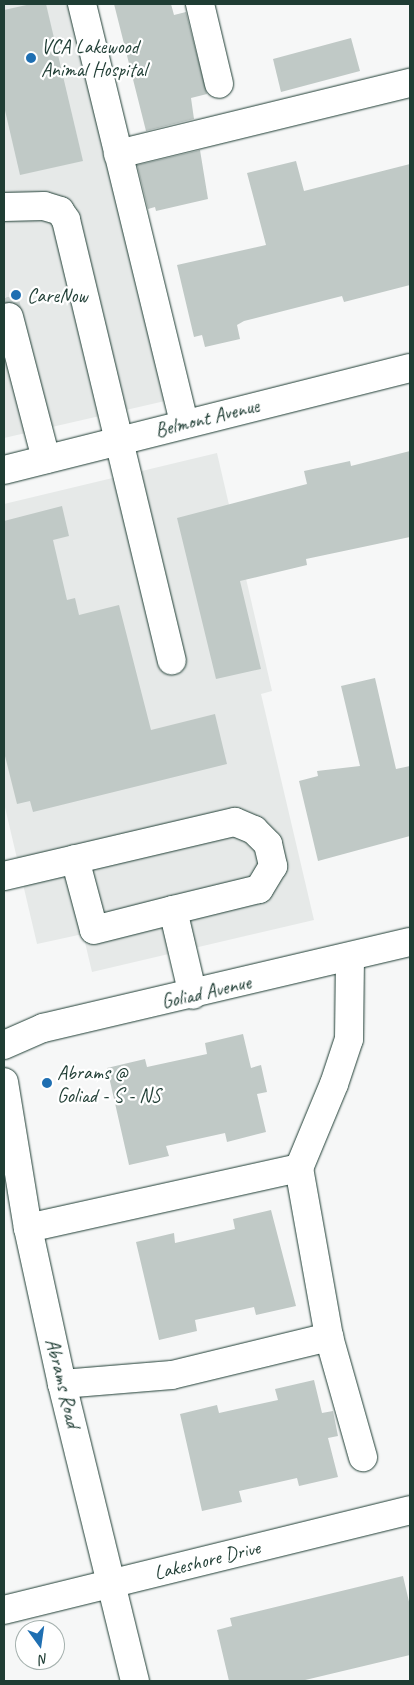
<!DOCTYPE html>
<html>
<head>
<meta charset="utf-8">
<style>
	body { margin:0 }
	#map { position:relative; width:414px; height:1685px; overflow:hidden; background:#f6f7f7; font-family:Caveat,sans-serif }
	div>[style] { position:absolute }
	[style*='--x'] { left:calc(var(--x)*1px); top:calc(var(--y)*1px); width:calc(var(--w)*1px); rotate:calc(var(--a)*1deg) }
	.built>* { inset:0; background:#e6e9e8 }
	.building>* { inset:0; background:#c0c9c6 }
	.minor-tunnel>* { height:28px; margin-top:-14px; transform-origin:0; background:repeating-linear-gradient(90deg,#cbd2d0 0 28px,transparent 0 42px) }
	.roads { filter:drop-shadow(0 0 1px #1f3d34) drop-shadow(0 0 1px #1f3d34) }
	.minor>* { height:28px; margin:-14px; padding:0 14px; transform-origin:14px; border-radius:14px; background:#fff }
	.major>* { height:28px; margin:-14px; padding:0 14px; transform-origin:14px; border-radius:14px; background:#fff }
	.dots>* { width:14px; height:14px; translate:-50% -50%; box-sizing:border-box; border:2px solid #fff; border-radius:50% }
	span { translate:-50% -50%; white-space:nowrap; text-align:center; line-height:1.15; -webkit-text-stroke:4.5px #fff; paint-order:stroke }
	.poi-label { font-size:20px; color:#1f3d34 }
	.left { translate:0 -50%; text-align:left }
	.street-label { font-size:20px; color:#1f3d34 }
	.frame { position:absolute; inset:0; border:5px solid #1f3d34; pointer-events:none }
	.north { position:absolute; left:15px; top:1620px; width:50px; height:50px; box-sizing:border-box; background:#fff; border:1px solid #a5b1ae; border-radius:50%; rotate:166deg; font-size:14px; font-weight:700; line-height:20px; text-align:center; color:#1f3d34 }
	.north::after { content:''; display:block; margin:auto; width:18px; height:22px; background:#1f6fb2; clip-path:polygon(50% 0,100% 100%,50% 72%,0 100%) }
</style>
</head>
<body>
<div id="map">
	<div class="built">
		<div style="clip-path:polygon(4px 4px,72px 4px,165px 401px,4px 438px)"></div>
		<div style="clip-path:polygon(217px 453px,272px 691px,261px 694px,314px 920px,92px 972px,83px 934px,37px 944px,4px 803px,4px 504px)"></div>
	</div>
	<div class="building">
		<div style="clip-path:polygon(31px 4px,46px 4px,83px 161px,20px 175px,4px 106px,4px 10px)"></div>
		<div style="clip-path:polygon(114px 4px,171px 4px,174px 15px,186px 12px,207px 94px,191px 98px,194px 119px,146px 131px)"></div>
		<div style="clip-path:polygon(351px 38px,360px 71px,281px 92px,273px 59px)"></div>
		<div style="clip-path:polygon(200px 150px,208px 199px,156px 211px,155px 207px,148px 209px,137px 165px)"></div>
		<div style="clip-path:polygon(296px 161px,304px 191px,410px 164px,410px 285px,344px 302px,342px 296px,244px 321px,237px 325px,240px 339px,205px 347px,202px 335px,194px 337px,177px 265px,266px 245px,247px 173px)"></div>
		<div style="clip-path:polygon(410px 451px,410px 537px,306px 559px,307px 565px,240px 581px,261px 669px,216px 679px,177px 518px,307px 484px,304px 471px,350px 461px,351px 466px)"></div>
		<div style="clip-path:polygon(62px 506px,69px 536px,53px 540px,67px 600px,75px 598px,79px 615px,119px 605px,151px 730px,215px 714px,227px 764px,33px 812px,30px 801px,17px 804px,4px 752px,4px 521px)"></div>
		<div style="clip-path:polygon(375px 678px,396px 769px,410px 766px,410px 836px,318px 861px,299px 781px,318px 776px,317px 771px,360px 766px,341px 686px)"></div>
		<div style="clip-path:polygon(243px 1034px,251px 1068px,261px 1065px,267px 1092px,257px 1094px,266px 1132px,227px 1142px,225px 1133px,166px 1146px,169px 1156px,129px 1165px,107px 1068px,145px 1059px,147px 1067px,207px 1054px,205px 1043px)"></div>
		<div style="clip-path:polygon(271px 1210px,296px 1306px,256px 1315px,254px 1307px,195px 1320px,197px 1331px,159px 1340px,136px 1242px,174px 1233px,175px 1243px,235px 1229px,233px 1219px)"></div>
		<div style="clip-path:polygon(314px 1380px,322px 1413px,333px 1411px,338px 1436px,328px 1438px,338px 1477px,299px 1486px,297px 1478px,239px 1491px,242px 1502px,202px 1511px,180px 1414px,217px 1405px,219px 1413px,278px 1400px,275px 1389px)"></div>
		<div style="clip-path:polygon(403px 1576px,410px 1606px,410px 1655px,301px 1681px,229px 1681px,217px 1630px,232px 1626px,230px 1618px)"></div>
	</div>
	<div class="minor-tunnel">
		<div style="--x:4;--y:298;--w:20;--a:75"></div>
	</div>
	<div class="roads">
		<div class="minor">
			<div style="--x:82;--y:4;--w:431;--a:76.3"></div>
			<div style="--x:200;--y:4;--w:82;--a:76.6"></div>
			<div style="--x:118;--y:154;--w:301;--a:-13.7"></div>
			<div style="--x:4;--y:207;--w:40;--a:-1.4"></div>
			<div style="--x:44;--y:206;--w:17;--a:17"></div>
			<div style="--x:60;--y:211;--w:11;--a:56"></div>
			<div style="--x:66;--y:220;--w:453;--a:76.5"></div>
			<div style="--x:9;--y:317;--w:147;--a:75.4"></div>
			<div style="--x:4;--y:470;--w:419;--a:-14.1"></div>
			<div style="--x:75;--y:859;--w:73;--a:75"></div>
			<div style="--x:94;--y:930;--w:81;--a:-14.2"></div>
			<div style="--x:4;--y:876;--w:237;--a:-13.2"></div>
			<div style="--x:235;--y:822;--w:21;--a:23"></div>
			<div style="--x:254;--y:830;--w:20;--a:45"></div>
			<div style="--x:268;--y:844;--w:23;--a:77"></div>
			<div style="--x:273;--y:866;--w:27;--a:121"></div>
			<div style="--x:259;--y:889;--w:89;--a:166.3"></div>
			<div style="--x:173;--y:910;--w:87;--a:76.8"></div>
			<div style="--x:350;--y:958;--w:81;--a:90.7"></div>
			<div style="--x:349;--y:1039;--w:47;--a:108.4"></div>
			<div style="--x:334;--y:1084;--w:91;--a:112.6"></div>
			<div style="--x:299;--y:1168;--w:172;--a:79.9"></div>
			<div style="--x:329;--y:1337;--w:125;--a:74.2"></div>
			<div style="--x:4;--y:1045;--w:43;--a:-23.6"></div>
			<div style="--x:43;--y:1028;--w:377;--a:-13.2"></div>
			<div style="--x:28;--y:1228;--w:278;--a:-12.5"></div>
			<div style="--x:62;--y:1384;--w:110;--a:-4.7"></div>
			<div style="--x:172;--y:1375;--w:162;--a:-13.6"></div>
			<div style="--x:4;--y:1610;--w:418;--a:-13.8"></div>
		</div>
		<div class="major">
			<div style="--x:4;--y:1082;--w:148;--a:80.7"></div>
			<div style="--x:28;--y:1228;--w:160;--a:77.7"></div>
			<div style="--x:62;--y:1384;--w:306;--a:76.2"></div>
		</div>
	</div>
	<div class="dots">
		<div style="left:31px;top:58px;background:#1f6fb2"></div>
		<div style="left:16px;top:295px;background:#1f6fb2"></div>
		<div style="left:47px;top:1083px;background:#1f6fb2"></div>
	</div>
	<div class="poi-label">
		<span class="left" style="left:41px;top:58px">VCA Lakewood<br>Animal Hospital</span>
		<span class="left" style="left:27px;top:295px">CareNow</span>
		<span class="left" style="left:57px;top:1084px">Abrams @<br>Goliad - S - NS</span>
	</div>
	<div class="street-label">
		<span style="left:207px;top:418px;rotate:-14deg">Belmont Avenue</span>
		<span style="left:206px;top:992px;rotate:-13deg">Goliad Avenue</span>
		<span style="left:63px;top:1383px;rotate:76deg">Abrams Road</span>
		<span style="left:207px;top:1560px;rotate:-14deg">Lakeshore Drive</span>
	</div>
	<div class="frame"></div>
	<div class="north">N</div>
</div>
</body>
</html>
